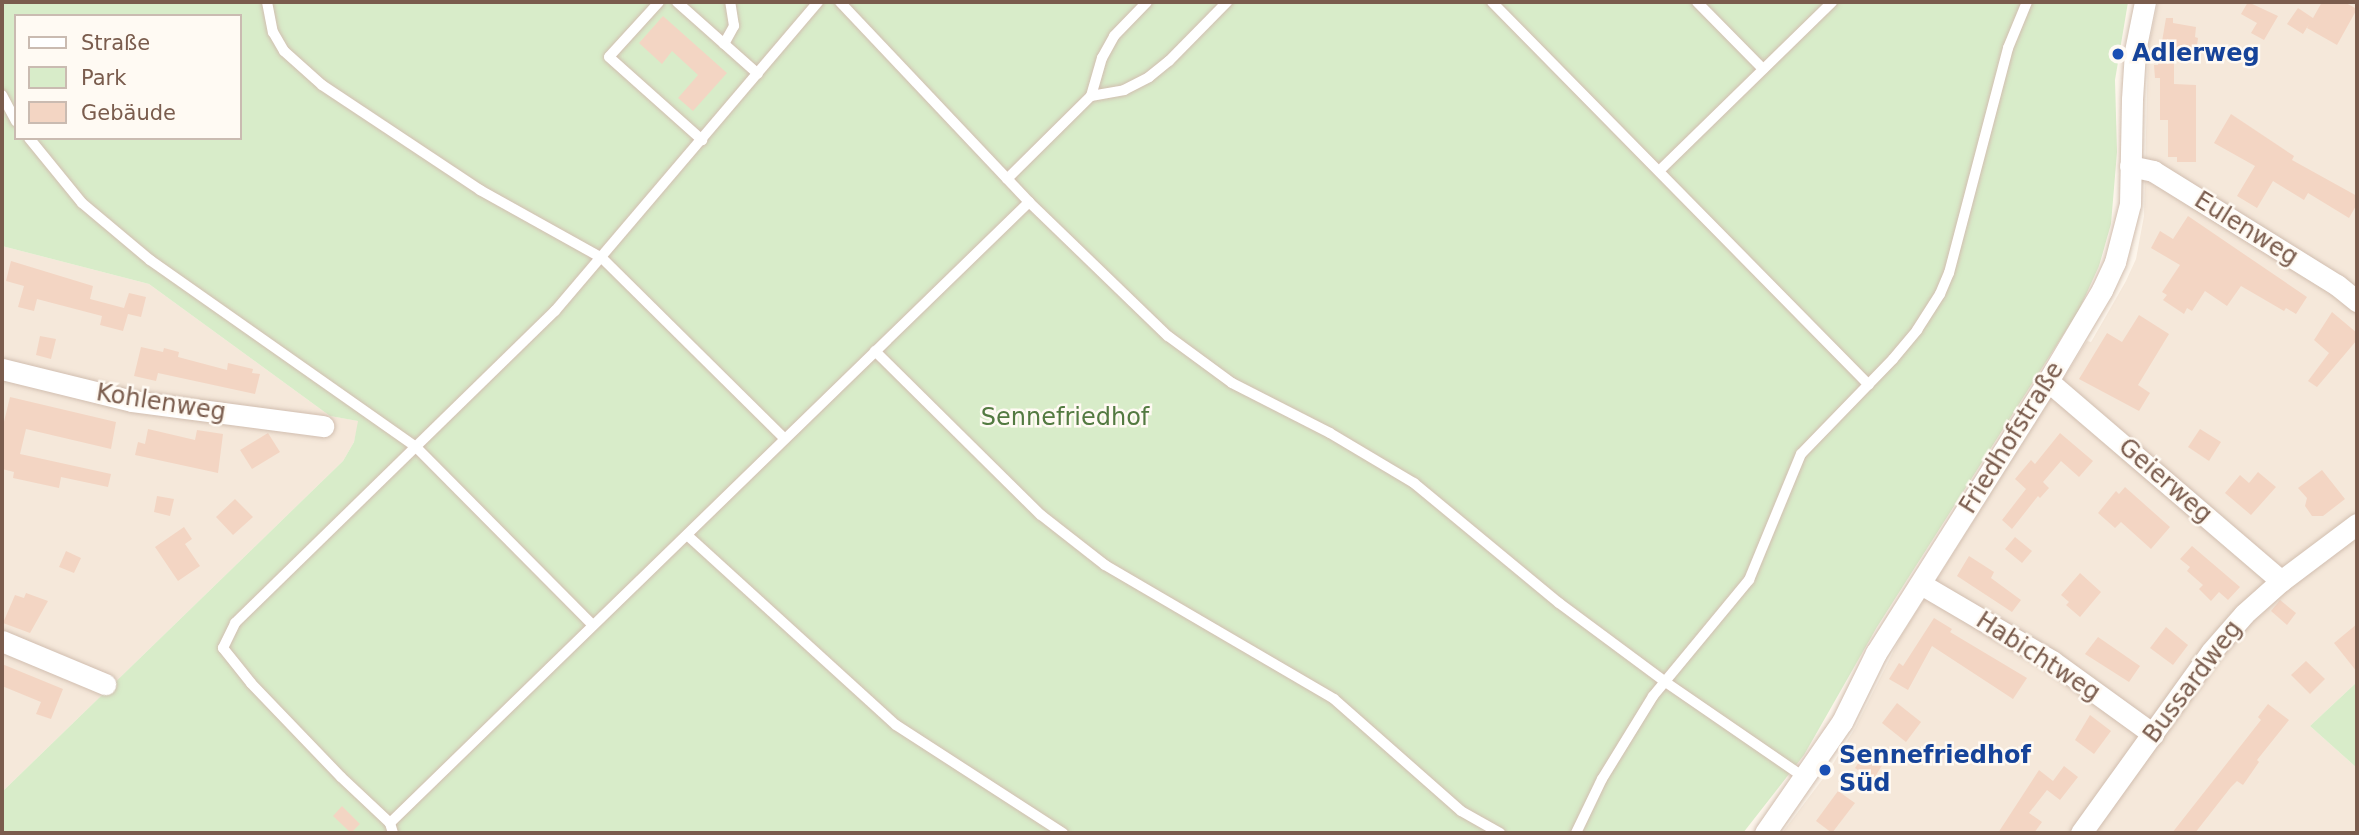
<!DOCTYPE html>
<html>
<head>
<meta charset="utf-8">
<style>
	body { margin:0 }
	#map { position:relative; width:2359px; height:835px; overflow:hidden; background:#fdf6ec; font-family:"DejaVu Sans",sans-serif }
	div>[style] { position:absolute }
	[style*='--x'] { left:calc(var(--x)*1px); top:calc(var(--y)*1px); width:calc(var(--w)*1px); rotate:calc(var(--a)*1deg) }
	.residential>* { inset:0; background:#f5e8da }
	.green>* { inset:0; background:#d8ecc9 }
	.building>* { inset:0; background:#f3d5c3 }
	.roads { filter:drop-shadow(0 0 2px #d1beb0) drop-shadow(0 0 2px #d1beb0) }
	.service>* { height:10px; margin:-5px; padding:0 5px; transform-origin:5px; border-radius:5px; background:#fff }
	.minor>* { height:21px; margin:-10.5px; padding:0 10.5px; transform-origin:10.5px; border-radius:10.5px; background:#fff }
	.dots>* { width:19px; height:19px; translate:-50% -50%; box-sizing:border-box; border:4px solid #fffaf3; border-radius:50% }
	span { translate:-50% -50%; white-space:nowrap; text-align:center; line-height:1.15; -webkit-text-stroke:5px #fffaf3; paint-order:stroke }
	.transit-label { font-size:24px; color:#164399; font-weight:700 }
	.left { translate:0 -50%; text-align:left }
	.street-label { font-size:24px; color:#7a5c4d }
	.park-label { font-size:24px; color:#537a41 }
	.frame { position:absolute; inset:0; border:4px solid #7a5c4d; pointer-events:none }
	.legend { position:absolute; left:14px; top:14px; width:228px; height:126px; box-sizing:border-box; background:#fffaf3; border:2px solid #cabbb1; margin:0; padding:9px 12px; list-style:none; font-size:21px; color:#7a5c4d }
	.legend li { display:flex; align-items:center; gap:14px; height:35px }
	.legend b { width:35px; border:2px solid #cabbb1 }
</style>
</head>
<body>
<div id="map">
	<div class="residential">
		<div style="clip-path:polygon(2158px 2px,2357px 2px,2357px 682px,2310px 726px,2357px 768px,2357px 833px,1782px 833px,1828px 772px,1855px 728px,1901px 636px,2087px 341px,2091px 342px,2126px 281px,2136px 259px,2144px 216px,2148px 50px)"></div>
		<div style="clip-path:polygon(2px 246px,149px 284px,330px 416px,359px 421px,354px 442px,343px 461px,2px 792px)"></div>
	</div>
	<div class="green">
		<div style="clip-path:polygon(evenodd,2px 2px,2128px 2px,2115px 80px,2117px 152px,2111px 224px,2099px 266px,2079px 310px,1877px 627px,1804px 755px,1743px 833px,2px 833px,2px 792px,343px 461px,354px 442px,358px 421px,330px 416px,149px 284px,2px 246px,2px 2px,16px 16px,240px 16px,240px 138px,16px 138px,16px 16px)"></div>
		<div style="clip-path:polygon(2357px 682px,2357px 768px,2310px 726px)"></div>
	</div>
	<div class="building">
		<div style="clip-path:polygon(2248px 2px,2278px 16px,2264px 40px,2251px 33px,2257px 23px,2241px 14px)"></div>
		<div style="clip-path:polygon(2322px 2px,2344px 2px,2357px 9px,2337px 45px,2307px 28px,2309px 24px,2303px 34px,2287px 24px,2298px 8px,2313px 18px)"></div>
		<div style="clip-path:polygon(663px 16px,727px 73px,693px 111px,678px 98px,698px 75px,672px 51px,662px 64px,639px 43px)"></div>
		<div style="clip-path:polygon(2166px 18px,2173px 18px,2173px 23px,2196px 27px,2195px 37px,2198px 38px,2195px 59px,2174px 55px,2174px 84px,2196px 85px,2196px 162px,2177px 162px,2177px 157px,2168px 157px,2168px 120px,2160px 120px,2160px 78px,2155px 78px,2154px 65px,2158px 65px)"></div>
		<div style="clip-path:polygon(2231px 114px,2294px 156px,2292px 160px,2357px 196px,2357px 204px,2349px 218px,2308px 193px,2304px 200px,2273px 181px,2257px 208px,2237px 196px,2255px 166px,2214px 143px)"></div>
		<div style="clip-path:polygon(2188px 216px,2307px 297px,2296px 314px,2286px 308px,2284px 311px,2241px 286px,2227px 306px,2205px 291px,2192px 311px,2187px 308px,2184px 314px,2163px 300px,2167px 295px,2162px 292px,2180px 265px,2151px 248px,2160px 231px,2173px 239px)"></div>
		<div style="clip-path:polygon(11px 261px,93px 286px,90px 299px,124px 308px,129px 293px,146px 297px,141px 317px,128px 314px,123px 331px,100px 325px,102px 316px,37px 299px,34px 311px,18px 307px,24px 286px,6px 281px)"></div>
		<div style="clip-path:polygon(2332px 312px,2357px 333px,2357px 340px,2317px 387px,2308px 381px,2329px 353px,2314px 340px)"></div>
		<div style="clip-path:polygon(2139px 315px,2169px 334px,2138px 385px,2150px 393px,2139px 411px,2079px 379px,2107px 333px,2122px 342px)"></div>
		<div style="clip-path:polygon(40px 336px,56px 339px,51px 359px,36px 355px)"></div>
		<div style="clip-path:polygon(141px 347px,163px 352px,164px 348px,179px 352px,178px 357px,227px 370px,228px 363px,253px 369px,252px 373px,260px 374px,255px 394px,158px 373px,156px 381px,134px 376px)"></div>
		<div style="clip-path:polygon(10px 397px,116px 422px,111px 449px,26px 429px,20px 454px,111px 474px,108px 487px,61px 477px,59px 488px,13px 478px,14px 472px,2px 469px,2px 430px)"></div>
		<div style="clip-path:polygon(148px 429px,195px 440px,197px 430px,223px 434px,218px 473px,135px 455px,138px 442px,145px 444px)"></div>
		<div style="clip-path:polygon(2200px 429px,2221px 442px,2209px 461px,2188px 447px)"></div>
		<div style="clip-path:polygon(268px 433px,280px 452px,252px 469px,240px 450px)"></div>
		<div style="clip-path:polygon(2060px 433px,2093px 461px,2079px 477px,2061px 461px,2043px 482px,2049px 488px,2040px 498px,2038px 496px,2012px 529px,2002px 520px,2026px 489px,2015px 479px,2031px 460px,2035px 464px)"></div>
		<div style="clip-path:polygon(2322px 470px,2345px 499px,2323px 516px,2312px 516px,2305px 506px,2307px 498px,2298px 488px)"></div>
		<div style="clip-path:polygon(2258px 472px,2276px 487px,2251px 515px,2225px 493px,2240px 475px,2249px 483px)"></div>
		<div style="clip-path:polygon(2125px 487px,2170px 527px,2151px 549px,2121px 522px,2115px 528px,2098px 513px,2116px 491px,2119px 494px)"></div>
		<div style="clip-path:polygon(157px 496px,174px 499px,170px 516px,154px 512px)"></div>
		<div style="clip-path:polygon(235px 499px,253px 517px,233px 535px,216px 517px)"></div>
		<div style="clip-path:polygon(184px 527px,192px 539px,185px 544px,200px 566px,178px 581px,155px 547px)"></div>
		<div style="clip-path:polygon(2015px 537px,2032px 551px,2022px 563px,2005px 549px)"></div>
		<div style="clip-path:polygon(2192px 546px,2240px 587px,2228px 600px,2219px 592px,2211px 601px,2199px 589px,2203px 585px,2187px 571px,2190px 567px,2180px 559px)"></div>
		<div style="clip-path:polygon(66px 551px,81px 558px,74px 573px,59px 567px)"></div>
		<div style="clip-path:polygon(1969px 556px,1994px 572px,1991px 578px,2021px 600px,2012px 612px,1957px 576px)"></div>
		<div style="clip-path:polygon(2080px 573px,2101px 592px,2080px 617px,2066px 605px,2069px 602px,2061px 595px)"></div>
		<div style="clip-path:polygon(26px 593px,48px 601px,30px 633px,3px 623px,15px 595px,24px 598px)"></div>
		<div style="clip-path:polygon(2280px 600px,2296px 613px,2287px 625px,2271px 611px)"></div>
		<div style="clip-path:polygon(1934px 618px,1952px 629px,1950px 632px,2027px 678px,2013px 699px,1932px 646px,1908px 690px,1889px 679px,1899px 663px,1903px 666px)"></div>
		<div style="clip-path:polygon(2357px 624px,2357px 672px,2334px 643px)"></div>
		<div style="clip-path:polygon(2166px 627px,2188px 645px,2173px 665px,2150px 648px)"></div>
		<div style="clip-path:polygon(2098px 637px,2140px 666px,2129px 682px,2085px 654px)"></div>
		<div style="clip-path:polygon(2306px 661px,2325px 679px,2310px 694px,2291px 675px)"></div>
		<div style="clip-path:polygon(2px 664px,63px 689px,51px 719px,36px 714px,41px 702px,2px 686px)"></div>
		<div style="clip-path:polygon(1897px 703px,1921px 722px,1906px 742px,1882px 723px)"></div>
		<div style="clip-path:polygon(2268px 704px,2289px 720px,2257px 760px,2259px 762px,2243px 785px,2237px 781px,2231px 787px,2195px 833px,2172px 833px,2261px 720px,2258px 717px)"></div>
		<div style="clip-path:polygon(2090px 715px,2111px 731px,2094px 754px,2075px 740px)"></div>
		<div style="clip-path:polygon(1868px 748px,1886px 759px,1873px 780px,1855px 768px)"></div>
		<div style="clip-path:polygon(2064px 766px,2078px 777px,2060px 800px,2047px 790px,2029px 813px,2042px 822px,2034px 833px,1998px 833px,2039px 770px,2053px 781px)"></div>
		<div style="clip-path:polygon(1838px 791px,1855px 803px,1832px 833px,1816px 821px)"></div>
		<div style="clip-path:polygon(342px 806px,360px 824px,351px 833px,333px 816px)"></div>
	</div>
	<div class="roads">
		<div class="service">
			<div style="--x:267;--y:2;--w:31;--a:79"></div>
			<div style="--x:273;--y:32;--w:22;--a:60"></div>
			<div style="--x:284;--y:51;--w:51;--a:41.8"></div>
			<div style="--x:322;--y:85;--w:190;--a:33.6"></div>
			<div style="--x:480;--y:190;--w:140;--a:29.1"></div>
			<div style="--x:602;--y:258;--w:257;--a:44.7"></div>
			<div style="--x:659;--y:2;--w:74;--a:132.3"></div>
			<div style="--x:609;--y:57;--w:125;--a:41.7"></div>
			<div style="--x:677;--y:2;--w:108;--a:41.6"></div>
			<div style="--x:840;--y:2;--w:275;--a:46.6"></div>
			<div style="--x:1029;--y:202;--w:193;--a:44"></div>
			<div style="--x:1168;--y:336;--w:79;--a:36.3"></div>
			<div style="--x:1232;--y:383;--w:110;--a:27"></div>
			<div style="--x:1330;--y:433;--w:98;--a:30.8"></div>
			<div style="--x:1414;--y:483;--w:188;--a:39.6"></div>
			<div style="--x:1559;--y:603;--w:131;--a:36.6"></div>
			<div style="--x:1664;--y:681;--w:171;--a:34.5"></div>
			<div style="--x:1492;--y:2;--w:537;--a:45.45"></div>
			<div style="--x:1697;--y:2;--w:94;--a:45.4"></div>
			<div style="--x:724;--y:44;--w:21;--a:-61"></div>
			<div style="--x:734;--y:26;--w:24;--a:-99"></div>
			<div style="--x:2;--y:95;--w:30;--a:62"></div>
			<div style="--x:1091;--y:96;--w:40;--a:-74"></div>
			<div style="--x:1102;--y:58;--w:25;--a:-61"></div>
			<div style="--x:1114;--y:36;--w:47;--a:-45.9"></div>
			<div style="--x:29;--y:138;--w:84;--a:50.8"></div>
			<div style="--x:82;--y:203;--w:89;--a:40"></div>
			<div style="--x:150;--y:260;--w:325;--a:35.1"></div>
			<div style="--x:416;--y:447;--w:251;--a:45.2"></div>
			<div style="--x:1659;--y:171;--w:242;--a:-44.3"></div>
			<div style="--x:1007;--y:179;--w:118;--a:-44.7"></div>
			<div style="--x:1091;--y:96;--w:34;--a:-10"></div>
			<div style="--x:1124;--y:90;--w:28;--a:-27"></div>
			<div style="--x:1149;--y:77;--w:26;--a:-39"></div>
			<div style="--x:1169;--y:61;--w:83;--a:-45.5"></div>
			<div style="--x:875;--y:351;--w:233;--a:44.7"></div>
			<div style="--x:1041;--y:515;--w:81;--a:38"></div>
			<div style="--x:1105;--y:565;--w:265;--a:30.3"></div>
			<div style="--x:1334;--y:699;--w:169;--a:41.4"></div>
			<div style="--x:1461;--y:811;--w:45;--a:29.4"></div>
			<div style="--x:687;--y:535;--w:282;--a:42.3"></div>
			<div style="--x:896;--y:725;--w:199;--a:32.9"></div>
			<div style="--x:390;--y:823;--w:891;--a:-44.18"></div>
			<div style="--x:393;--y:833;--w:10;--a:-107"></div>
			<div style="--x:390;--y:823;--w:67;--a:-136.8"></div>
			<div style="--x:341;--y:777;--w:130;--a:-133.8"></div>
			<div style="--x:251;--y:683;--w:45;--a:-128.7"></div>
			<div style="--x:223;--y:648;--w:28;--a:-64"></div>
			<div style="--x:235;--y:623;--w:447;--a:-44.3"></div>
			<div style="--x:555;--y:311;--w:406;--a:-49.6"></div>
			<div style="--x:1576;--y:833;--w:60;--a:-64.3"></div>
			<div style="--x:1602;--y:779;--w:97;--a:-58.4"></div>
			<div style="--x:1653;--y:696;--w:151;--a:-50.4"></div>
			<div style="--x:1749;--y:580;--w:136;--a:-67.6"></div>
			<div style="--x:1801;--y:454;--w:132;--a:-45.9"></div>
			<div style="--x:1893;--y:359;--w:38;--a:-50"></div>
			<div style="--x:1917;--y:330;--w:43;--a:-57.4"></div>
			<div style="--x:1940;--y:294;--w:23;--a:-67"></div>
			<div style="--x:1949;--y:273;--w:233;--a:-75.3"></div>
			<div style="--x:2008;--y:48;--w:50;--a:-67.6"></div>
		</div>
		<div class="minor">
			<div style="--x:2130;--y:166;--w:24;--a:12"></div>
			<div style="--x:2153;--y:171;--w:216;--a:31.8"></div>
			<div style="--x:2337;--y:285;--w:26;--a:39"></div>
			<div style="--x:2;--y:369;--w:134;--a:13.8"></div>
			<div style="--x:132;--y:401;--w:193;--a:7.5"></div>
			<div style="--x:2048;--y:381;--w:307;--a:40.6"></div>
			<div style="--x:1921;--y:584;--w:152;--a:30.4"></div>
			<div style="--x:2052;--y:661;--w:125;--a:35.9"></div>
			<div style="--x:2;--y:641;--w:112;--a:22.7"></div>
			<div style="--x:1765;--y:833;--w:135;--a:-55.3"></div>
			<div style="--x:1842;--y:722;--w:77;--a:-63.8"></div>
			<div style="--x:1876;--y:653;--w:322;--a:-57.7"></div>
			<div style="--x:2048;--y:381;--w:106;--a:-59.3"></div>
			<div style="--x:2102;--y:290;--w:31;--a:-65"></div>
			<div style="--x:2115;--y:262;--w:60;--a:-75.5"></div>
			<div style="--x:2130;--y:204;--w:105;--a:-88.9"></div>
			<div style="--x:2132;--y:99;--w:48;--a:-86.4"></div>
			<div style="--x:2135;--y:51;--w:50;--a:-78.5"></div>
			<div style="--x:2081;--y:833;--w:223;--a:-54.3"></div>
			<div style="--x:2211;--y:652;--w:50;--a:-49"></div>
			<div style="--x:2244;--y:614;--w:50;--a:-41.7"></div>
			<div style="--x:2281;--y:581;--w:95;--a:-36.9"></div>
		</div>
	</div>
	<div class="dots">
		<div style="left:2118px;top:54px;background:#1a4fb4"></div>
		<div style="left:1825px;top:770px;background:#1a4fb4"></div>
	</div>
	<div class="transit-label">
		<span class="left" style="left:2132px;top:54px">Adlerweg</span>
		<span class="left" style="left:1839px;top:770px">Sennefriedhof<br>Süd</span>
	</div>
	<div class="street-label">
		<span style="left:2246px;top:229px;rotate:32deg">Eulenweg</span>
		<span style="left:161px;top:403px;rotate:9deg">Kohlenweg</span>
		<span style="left:2012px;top:438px;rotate:-58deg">Friedhofstraße</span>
		<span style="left:2165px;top:481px;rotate:41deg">Geierweg</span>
		<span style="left:2038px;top:657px;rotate:33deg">Habichtweg</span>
		<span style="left:2193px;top:682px;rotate:-53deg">Bussardweg</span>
	</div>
	<div class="park-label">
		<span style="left:1065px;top:418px">Sennefriedhof</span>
	</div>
	<div class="frame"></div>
	<ul class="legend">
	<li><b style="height:9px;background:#fff"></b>Straße</li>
	<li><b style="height:19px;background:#d8ecc9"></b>Park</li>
	<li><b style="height:19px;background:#f3d5c3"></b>Gebäude</li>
	</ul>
</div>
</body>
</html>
